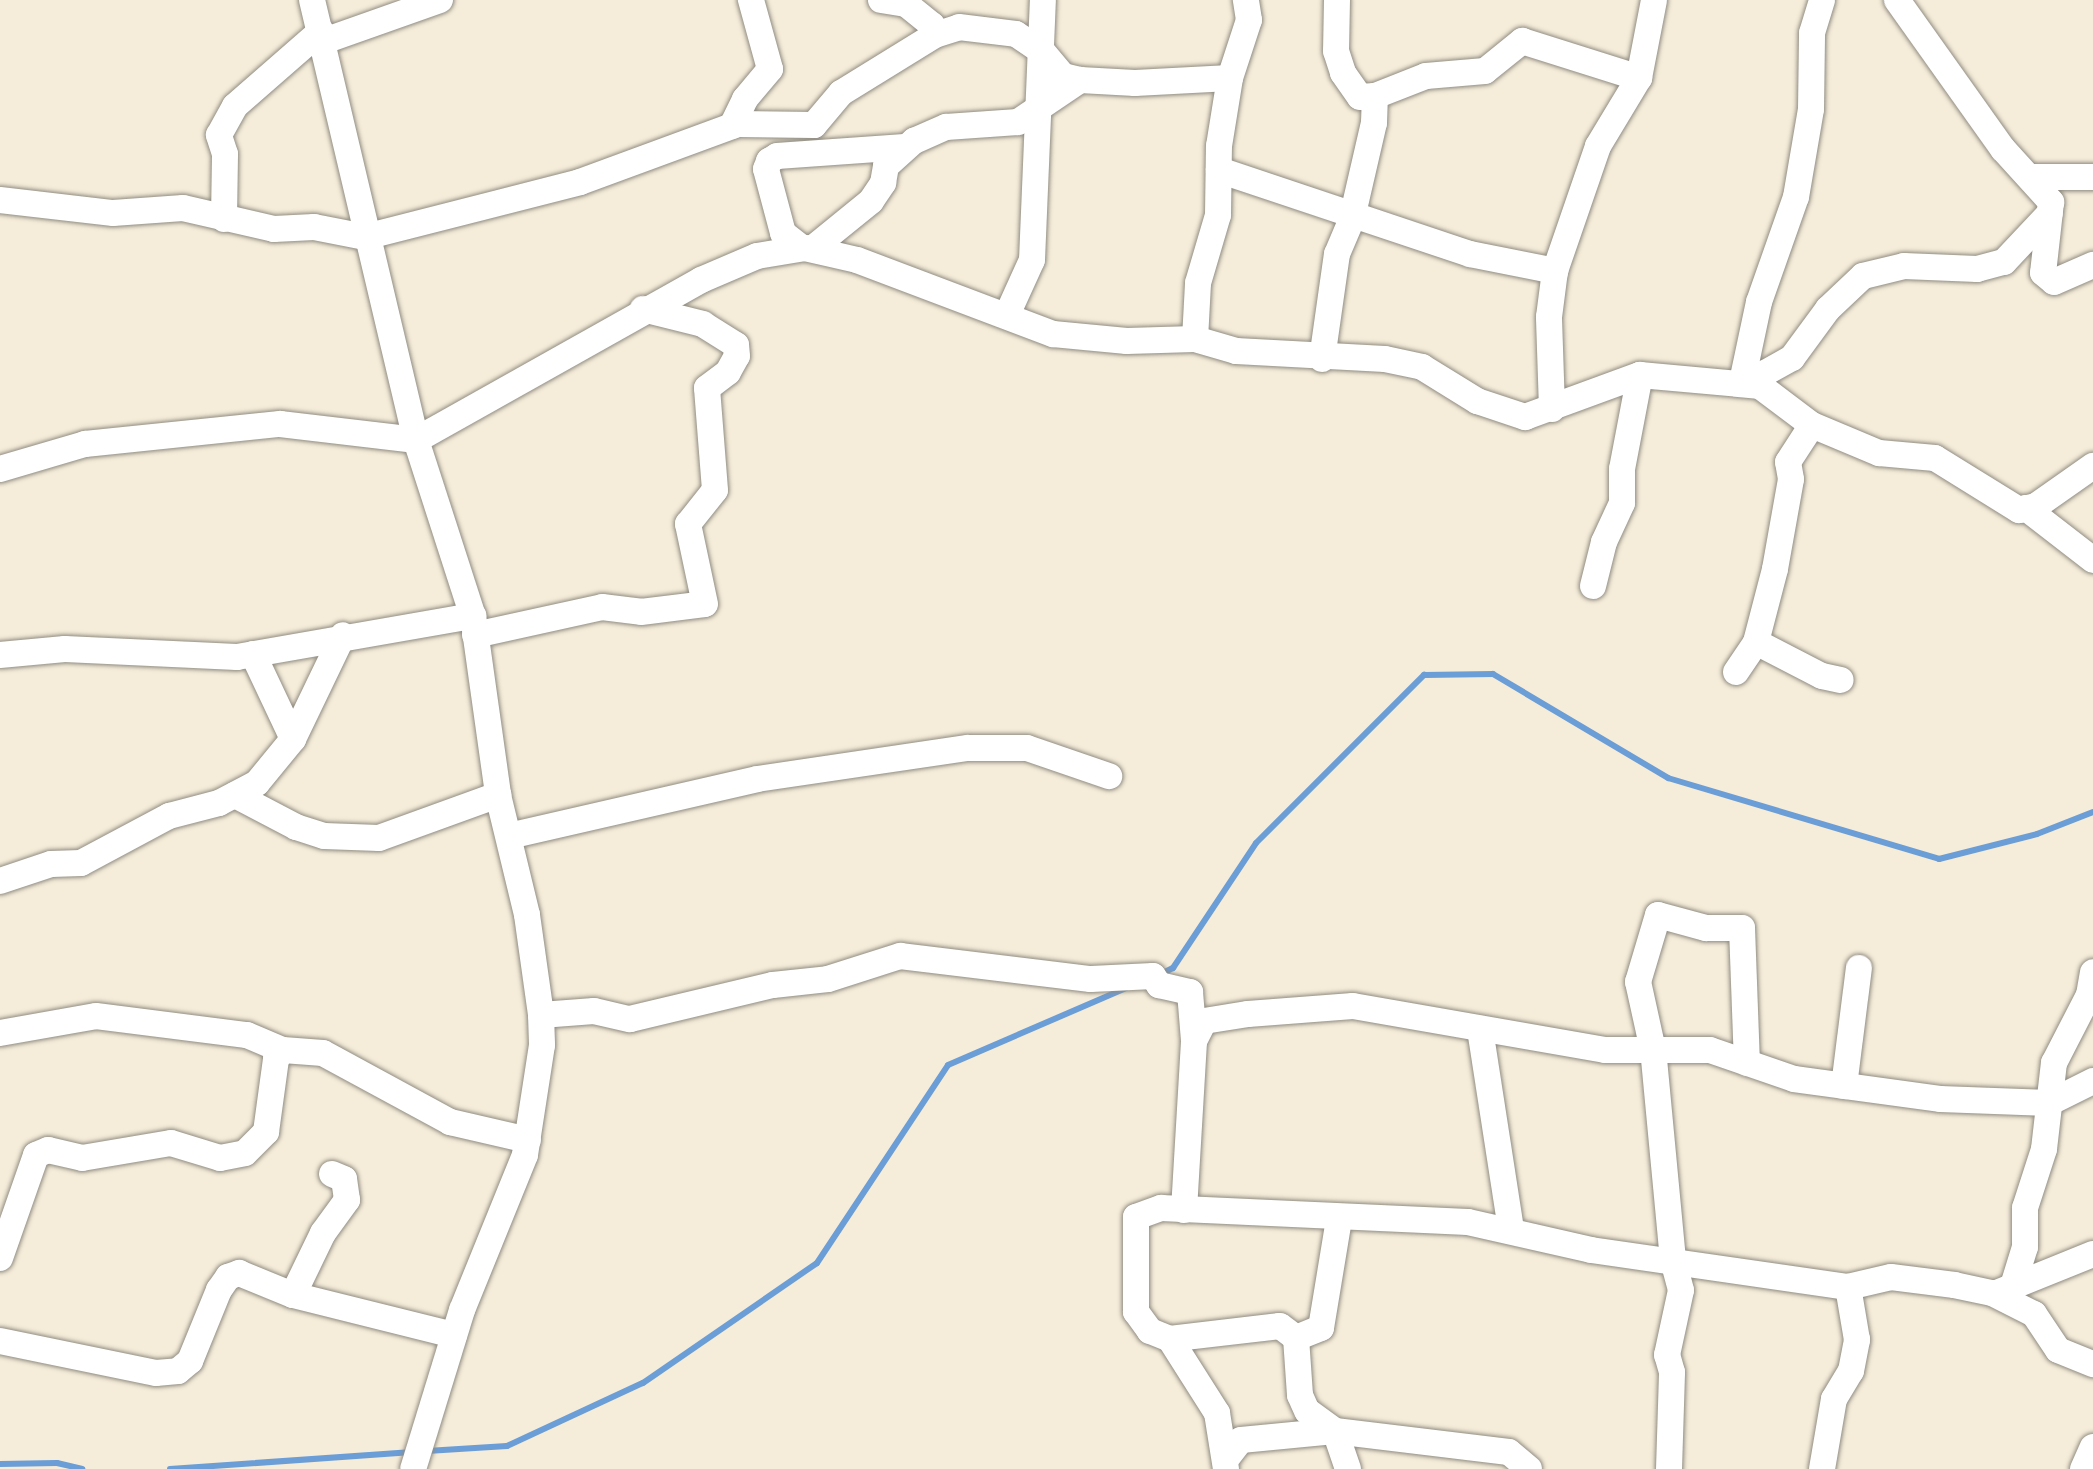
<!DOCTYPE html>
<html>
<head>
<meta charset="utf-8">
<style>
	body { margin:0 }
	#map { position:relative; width:2093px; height:1469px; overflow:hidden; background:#f5ecd9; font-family:Delius,sans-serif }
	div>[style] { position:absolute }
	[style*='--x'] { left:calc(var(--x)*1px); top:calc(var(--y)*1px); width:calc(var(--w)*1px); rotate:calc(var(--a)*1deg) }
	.stream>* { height:6px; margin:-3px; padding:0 3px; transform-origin:3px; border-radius:3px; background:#6b9dd6 }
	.roads { filter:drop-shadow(0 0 2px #908c82) drop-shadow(0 0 2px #908c82) }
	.minor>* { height:26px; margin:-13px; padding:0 13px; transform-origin:13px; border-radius:13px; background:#fff }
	span { translate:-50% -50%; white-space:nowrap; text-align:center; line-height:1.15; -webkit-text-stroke:6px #fff; paint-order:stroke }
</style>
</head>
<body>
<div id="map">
	<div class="stream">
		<div style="--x:1159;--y:975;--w:16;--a:-27"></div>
		<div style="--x:1173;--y:968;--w:150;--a:-56.4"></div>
		<div style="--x:1256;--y:843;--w:238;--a:-45"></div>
		<div style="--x:1424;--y:675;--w:69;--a:-0.8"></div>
		<div style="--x:1493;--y:674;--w:204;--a:30.7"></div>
		<div style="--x:1668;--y:778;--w:283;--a:16.6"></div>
		<div style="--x:1939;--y:859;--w:101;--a:-14.3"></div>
		<div style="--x:2037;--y:834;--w:60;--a:-21.4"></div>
		<div style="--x:427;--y:1451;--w:80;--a:-3.6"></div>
		<div style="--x:507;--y:1446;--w:150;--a:-24.9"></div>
		<div style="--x:643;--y:1383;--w:211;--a:-34.6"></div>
		<div style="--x:817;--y:1263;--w:237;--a:-56.5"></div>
		<div style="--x:948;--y:1065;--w:194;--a:-23.4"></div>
		<div style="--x:0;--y:1464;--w:57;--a:-1"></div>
		<div style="--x:57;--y:1463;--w:26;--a:13"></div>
		<div style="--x:170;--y:1469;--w:243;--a:-4"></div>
	</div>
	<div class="roads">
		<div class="minor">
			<div style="--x:312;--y:0;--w:452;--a:76.7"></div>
			<div style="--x:416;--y:440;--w:185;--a:72.1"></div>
			<div style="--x:473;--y:616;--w:181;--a:82"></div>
			<div style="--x:498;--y:795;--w:123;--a:76.4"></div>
			<div style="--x:527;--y:915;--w:101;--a:82"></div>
			<div style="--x:541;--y:1015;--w:30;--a:88"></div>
			<div style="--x:542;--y:1045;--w:111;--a:98.8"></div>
			<div style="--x:525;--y:1155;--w:167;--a:112.1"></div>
			<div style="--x:462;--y:1310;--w:166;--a:107.1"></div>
			<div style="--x:881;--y:0;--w:25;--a:9"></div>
			<div style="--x:906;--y:4;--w:33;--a:39"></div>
			<div style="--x:932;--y:25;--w:10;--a:73"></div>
			<div style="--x:1337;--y:0;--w:51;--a:91.1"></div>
			<div style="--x:1336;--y:51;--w:23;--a:72"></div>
			<div style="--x:1343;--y:73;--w:29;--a:55"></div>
			<div style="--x:1360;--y:97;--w:15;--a:-4"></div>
			<div style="--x:1897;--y:0;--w:183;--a:54.6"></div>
			<div style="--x:2003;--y:149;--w:72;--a:47.8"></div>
			<div style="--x:2051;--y:202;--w:71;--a:96.4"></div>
			<div style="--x:2043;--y:273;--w:14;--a:39"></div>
			<div style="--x:2054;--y:282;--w:43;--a:-23.6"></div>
			<div style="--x:324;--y:41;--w:123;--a:-19.5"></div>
			<div style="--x:732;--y:126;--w:30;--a:-64"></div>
			<div style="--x:745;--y:99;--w:39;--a:-50"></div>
			<div style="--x:770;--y:69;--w:72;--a:-105.4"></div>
			<div style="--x:1219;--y:170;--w:265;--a:18.5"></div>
			<div style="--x:1470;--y:254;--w:87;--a:11.3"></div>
			<div style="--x:2030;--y:177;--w:63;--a:0"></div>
			<div style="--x:0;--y:200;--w:114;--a:6.6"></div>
			<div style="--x:113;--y:213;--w:70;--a:-4.1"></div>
			<div style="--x:183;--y:208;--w:93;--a:13"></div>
			<div style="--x:274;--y:229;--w:40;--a:-2.9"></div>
			<div style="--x:314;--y:227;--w:52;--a:11.1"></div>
			<div style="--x:365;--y:237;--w:222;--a:-14.3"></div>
			<div style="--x:580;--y:182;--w:168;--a:-20.2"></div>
			<div style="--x:738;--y:124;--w:76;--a:0.8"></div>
			<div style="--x:814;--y:125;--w:42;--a:-49.8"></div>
			<div style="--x:841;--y:93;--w:110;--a:-31.7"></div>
			<div style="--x:935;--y:35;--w:25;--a:-18"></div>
			<div style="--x:959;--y:27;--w:57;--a:7"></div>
			<div style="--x:1016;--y:34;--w:32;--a:34"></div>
			<div style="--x:1043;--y:52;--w:31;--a:50"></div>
			<div style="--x:1063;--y:76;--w:17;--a:13"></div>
			<div style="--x:1080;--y:80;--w:55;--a:3.1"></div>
			<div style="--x:1135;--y:83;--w:95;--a:-3"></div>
			<div style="--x:224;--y:219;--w:65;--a:-89.1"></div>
			<div style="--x:225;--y:154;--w:20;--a:-108"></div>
			<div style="--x:219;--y:135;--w:33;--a:-61"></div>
			<div style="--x:235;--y:106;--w:114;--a:-41.1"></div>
			<div style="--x:802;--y:248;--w:24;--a:-142"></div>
			<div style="--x:783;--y:233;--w:66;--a:-104.9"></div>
			<div style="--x:766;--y:169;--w:9;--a:-69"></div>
			<div style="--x:769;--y:161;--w:9;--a:-32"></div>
			<div style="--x:777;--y:156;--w:128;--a:-4"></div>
			<div style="--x:812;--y:249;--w:76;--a:-39.1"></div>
			<div style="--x:871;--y:201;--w:22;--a:-56"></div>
			<div style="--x:883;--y:183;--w:17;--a:-80"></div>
			<div style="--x:886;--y:166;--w:38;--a:-42"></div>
			<div style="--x:914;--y:141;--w:35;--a:-24"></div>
			<div style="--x:946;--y:127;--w:72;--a:-4"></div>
			<div style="--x:1018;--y:122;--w:75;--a:-34.1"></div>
			<div style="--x:1007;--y:315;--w:60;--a:-65.6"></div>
			<div style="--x:1032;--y:260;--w:260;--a:-87.6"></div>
			<div style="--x:1195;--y:339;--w:56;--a:-86.9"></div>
			<div style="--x:1198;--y:283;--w:71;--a:-73.6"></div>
			<div style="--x:1218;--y:215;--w:69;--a:-89.2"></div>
			<div style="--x:1219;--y:146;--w:69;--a:-80.8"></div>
			<div style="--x:1230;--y:78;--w:61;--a:-71.9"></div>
			<div style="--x:1249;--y:20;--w:20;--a:-99"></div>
			<div style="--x:1322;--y:359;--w:106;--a:-81.9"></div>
			<div style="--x:1337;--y:254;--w:39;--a:-67"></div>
			<div style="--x:1352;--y:218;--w:98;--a:-77"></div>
			<div style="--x:1374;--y:123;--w:27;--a:-88"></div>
			<div style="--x:1375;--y:96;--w:55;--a:-21.4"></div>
			<div style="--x:1426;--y:76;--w:59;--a:-4.8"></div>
			<div style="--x:1485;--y:71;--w:48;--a:-39"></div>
			<div style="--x:1522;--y:41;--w:123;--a:17.5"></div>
			<div style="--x:1742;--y:382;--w:82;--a:-78"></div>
			<div style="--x:1759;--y:302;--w:111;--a:-70.6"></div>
			<div style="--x:1796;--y:197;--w:89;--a:-80.3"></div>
			<div style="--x:1811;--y:109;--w:76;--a:-89.2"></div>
			<div style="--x:1812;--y:33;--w:34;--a:-73"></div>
			<div style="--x:1760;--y:386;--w:14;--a:-69"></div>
			<div style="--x:1765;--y:373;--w:31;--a:-29"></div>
			<div style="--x:1792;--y:358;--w:61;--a:-53.7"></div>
			<div style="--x:1828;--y:309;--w:48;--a:-43.3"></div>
			<div style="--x:1863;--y:276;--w:42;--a:-13.7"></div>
			<div style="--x:1904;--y:266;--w:73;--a:2.4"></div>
			<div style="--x:1977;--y:269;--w:28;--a:-15"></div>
			<div style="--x:2004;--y:262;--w:67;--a:-46.8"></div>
			<div style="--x:1552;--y:409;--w:92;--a:-91.9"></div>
			<div style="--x:1549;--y:317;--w:46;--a:-82.6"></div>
			<div style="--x:1555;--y:271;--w:132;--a:-71"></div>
			<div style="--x:1598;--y:146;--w:79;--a:-58.9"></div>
			<div style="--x:1639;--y:78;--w:79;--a:-79.1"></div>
			<div style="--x:0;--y:469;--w:89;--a:-16.4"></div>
			<div style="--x:85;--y:444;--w:196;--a:-5.9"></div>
			<div style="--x:280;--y:424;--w:137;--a:6.7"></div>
			<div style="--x:416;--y:440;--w:327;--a:-29.3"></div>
			<div style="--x:701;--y:280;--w:61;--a:-23.2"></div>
			<div style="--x:757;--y:256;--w:49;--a:-9.5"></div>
			<div style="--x:805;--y:248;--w:53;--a:13"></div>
			<div style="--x:857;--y:260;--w:210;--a:20.7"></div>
			<div style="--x:1053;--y:334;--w:74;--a:5.4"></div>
			<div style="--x:1127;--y:341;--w:68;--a:-1.7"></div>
			<div style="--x:1195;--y:339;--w:43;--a:16.3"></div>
			<div style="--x:1236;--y:351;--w:149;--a:3.1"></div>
			<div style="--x:1385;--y:359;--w:38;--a:12"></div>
			<div style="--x:1422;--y:367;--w:65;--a:31.7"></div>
			<div style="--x:1477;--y:401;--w:51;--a:18.4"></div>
			<div style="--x:1525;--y:417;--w:122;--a:-20.1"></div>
			<div style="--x:1640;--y:375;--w:121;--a:5.2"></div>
			<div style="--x:1760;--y:386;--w:65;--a:36.9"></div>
			<div style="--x:1812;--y:425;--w:73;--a:22.7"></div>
			<div style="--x:1879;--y:453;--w:56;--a:5.1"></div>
			<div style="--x:1935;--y:458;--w:99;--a:31.8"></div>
			<div style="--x:2019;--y:510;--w:17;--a:-13"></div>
			<div style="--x:2036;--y:506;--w:70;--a:-35.1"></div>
			<div style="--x:2026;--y:508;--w:85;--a:37.8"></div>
			<div style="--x:1593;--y:586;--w:45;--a:-76"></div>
			<div style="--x:1604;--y:542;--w:43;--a:-65.2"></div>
			<div style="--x:1622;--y:503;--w:34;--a:-90"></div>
			<div style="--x:1622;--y:469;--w:96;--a:-79.2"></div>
			<div style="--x:475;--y:635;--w:130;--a:-12.4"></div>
			<div style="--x:602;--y:607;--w:39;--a:7"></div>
			<div style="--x:641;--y:612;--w:64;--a:-7.1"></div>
			<div style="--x:705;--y:604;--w:82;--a:-102"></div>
			<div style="--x:688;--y:524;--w:43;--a:-51.5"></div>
			<div style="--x:715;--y:490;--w:102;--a:-94.5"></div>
			<div style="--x:707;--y:388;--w:26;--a:-37"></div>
			<div style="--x:728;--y:372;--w:18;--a:-61"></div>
			<div style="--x:737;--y:356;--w:11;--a:-95"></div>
			<div style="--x:736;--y:345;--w:39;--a:-148"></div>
			<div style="--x:703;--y:324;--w:62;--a:-166"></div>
			<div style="--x:1756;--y:642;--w:74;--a:27.3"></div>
			<div style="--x:1822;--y:676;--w:19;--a:12"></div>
			<div style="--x:253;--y:654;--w:94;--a:64.8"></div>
			<div style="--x:0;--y:655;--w:65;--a:-5.3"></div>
			<div style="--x:65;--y:649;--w:172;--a:2.7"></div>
			<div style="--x:237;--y:657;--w:240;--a:-9.9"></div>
			<div style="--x:1736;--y:672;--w:36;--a:-56"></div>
			<div style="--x:1756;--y:642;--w:75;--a:-75.4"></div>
			<div style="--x:1775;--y:569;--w:91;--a:-79.9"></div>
			<div style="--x:1791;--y:479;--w:17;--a:-100"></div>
			<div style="--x:1788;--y:462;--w:44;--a:-57"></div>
			<div style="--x:235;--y:795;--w:69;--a:27.7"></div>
			<div style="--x:296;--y:827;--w:29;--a:18"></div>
			<div style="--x:324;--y:836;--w:55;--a:2.1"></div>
			<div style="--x:379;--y:838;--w:127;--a:-19.9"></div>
			<div style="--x:509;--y:836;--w:254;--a:-12.9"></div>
			<div style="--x:757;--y:779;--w:213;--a:-8.4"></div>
			<div style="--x:968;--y:748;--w:59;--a:0"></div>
			<div style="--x:1027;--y:748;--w:87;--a:18.9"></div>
			<div style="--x:0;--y:881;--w:54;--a:-18.4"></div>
			<div style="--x:51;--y:864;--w:30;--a:-2"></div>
			<div style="--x:81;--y:863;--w:100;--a:-28.1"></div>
			<div style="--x:169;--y:816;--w:52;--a:-14.6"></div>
			<div style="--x:219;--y:803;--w:43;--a:-27.8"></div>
			<div style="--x:257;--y:783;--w:57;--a:-50.7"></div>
			<div style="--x:293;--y:739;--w:115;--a:-64.3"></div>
			<div style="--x:541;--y:1015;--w:53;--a:-4.3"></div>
			<div style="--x:594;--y:1011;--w:37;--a:13"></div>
			<div style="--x:630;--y:1019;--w:147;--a:-13.4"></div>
			<div style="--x:773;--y:985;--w:55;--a:-6.2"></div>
			<div style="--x:828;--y:979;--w:76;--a:-17.7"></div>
			<div style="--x:900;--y:956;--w:192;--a:6.9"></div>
			<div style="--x:1091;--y:979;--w:62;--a:-2.8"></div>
			<div style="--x:1153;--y:976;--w:11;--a:56"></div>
			<div style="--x:1159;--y:985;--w:32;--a:13"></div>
			<div style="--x:1190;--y:992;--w:49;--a:85.3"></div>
			<div style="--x:1480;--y:1029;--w:203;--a:81.2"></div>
			<div style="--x:0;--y:1033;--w:97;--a:-10"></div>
			<div style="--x:96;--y:1016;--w:152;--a:7.2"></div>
			<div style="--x:247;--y:1035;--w:39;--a:23"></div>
			<div style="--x:1844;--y:1086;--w:119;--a:-82.8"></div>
			<div style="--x:1184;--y:1210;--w:169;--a:-86.6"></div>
			<div style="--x:1194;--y:1041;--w:22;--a:-63"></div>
			<div style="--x:1204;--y:1021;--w:45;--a:-9"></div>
			<div style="--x:1248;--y:1014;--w:105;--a:-4.4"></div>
			<div style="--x:1353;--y:1006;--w:256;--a:9.9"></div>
			<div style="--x:1605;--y:1050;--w:105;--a:0"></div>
			<div style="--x:1710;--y:1050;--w:89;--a:19"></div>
			<div style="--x:1794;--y:1079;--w:147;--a:7.8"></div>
			<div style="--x:1940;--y:1099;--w:109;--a:2.1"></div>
			<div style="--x:2049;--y:1103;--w:49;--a:-26.6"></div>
			<div style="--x:0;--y:1258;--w:109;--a:-70.7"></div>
			<div style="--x:36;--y:1155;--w:13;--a:-23"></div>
			<div style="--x:48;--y:1150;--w:35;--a:13"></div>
			<div style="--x:82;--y:1158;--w:90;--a:-9.6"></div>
			<div style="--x:171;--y:1143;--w:51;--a:17"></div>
			<div style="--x:220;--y:1158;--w:25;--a:-11"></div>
			<div style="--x:245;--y:1153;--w:30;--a:-45"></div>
			<div style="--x:266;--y:1132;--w:74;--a:-82.2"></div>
			<div style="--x:276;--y:1059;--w:11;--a:-52"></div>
			<div style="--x:283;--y:1050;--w:40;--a:4.3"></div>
			<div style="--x:323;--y:1053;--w:145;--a:28.5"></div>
			<div style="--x:450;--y:1122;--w:80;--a:13"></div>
			<div style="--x:2012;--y:1289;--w:44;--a:-72.8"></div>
			<div style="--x:2025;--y:1247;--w:39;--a:-90"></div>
			<div style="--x:2025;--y:1208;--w:62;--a:-72.1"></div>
			<div style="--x:2044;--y:1149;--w:87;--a:-83.4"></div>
			<div style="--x:2054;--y:1063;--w:76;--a:-62.8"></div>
			<div style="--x:2089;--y:995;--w:23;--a:-80"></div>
			<div style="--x:1999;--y:1292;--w:101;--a:-22"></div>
			<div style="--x:293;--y:1295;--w:69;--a:-64.2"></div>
			<div style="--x:323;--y:1233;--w:41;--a:-54"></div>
			<div style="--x:347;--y:1200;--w:21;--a:-98"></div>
			<div style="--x:344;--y:1179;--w:13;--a:-157"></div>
			<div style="--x:1296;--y:1338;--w:27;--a:-22"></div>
			<div style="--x:1321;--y:1328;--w:110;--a:-80.6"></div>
			<div style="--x:1170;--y:1339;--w:88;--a:57.6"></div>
			<div style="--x:1217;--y:1413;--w:57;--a:80.9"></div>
			<div style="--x:0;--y:1341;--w:159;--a:11.6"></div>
			<div style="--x:156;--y:1373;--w:22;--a:-5"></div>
			<div style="--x:178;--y:1371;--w:16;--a:-40"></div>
			<div style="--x:190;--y:1361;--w:77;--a:-67.8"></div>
			<div style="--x:219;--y:1290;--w:16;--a:-55"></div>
			<div style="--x:228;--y:1277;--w:12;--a:-20"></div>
			<div style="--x:239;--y:1273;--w:58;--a:22.2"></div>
			<div style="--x:293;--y:1295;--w:166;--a:14"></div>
			<div style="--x:1226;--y:1459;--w:24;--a:-52"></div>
			<div style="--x:1241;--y:1440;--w:94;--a:-5.5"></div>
			<div style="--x:1335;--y:1431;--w:175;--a:6.9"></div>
			<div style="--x:1509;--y:1452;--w:26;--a:40"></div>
			<div style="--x:1348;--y:1469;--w:40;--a:-108.9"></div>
			<div style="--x:1335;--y:1431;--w:34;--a:-144"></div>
			<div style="--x:1307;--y:1411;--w:17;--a:-114"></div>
			<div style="--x:1300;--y:1395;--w:57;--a:-94"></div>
			<div style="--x:1296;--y:1338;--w:20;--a:-143"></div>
			<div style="--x:1280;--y:1326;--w:111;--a:173.3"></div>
			<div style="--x:1170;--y:1339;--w:22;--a:-158"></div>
			<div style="--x:1150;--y:1331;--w:24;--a:-126"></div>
			<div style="--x:1136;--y:1312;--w:95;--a:-90"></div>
			<div style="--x:1136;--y:1217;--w:27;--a:-20"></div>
			<div style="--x:1161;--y:1208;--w:307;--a:2.6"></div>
			<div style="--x:1468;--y:1222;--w:126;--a:12.8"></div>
			<div style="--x:1591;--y:1250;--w:260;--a:8.2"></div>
			<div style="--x:1848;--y:1287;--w:44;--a:-13.1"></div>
			<div style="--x:1891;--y:1277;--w:64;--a:7.2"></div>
			<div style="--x:1954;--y:1285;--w:39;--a:12"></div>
			<div style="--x:1992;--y:1293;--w:47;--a:26.6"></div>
			<div style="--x:2034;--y:1314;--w:43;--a:56.3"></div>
			<div style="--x:2058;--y:1350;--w:38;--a:22"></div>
			<div style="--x:1669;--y:1469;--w:97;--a:-88.2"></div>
			<div style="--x:1672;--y:1372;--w:18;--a:-106"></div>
			<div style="--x:1667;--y:1355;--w:66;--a:-77.8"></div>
			<div style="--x:1681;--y:1290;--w:31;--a:-105"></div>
			<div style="--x:1673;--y:1260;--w:211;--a:-95.4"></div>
			<div style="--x:1653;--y:1050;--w:70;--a:-102.4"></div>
			<div style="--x:1638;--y:982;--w:70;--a:-73.4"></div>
			<div style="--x:1658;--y:915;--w:50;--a:15.2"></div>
			<div style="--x:1706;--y:928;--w:36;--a:0"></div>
			<div style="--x:1742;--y:928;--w:135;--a:87.9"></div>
			<div style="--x:1822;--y:1469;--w:71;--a:-80.3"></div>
			<div style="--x:1834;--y:1399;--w:33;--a:-59"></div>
			<div style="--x:1851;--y:1371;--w:32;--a:-79"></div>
			<div style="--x:1857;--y:1340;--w:54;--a:-99.6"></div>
			<div style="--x:2083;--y:1469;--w:24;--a:-66"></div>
		</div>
	</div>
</div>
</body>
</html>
